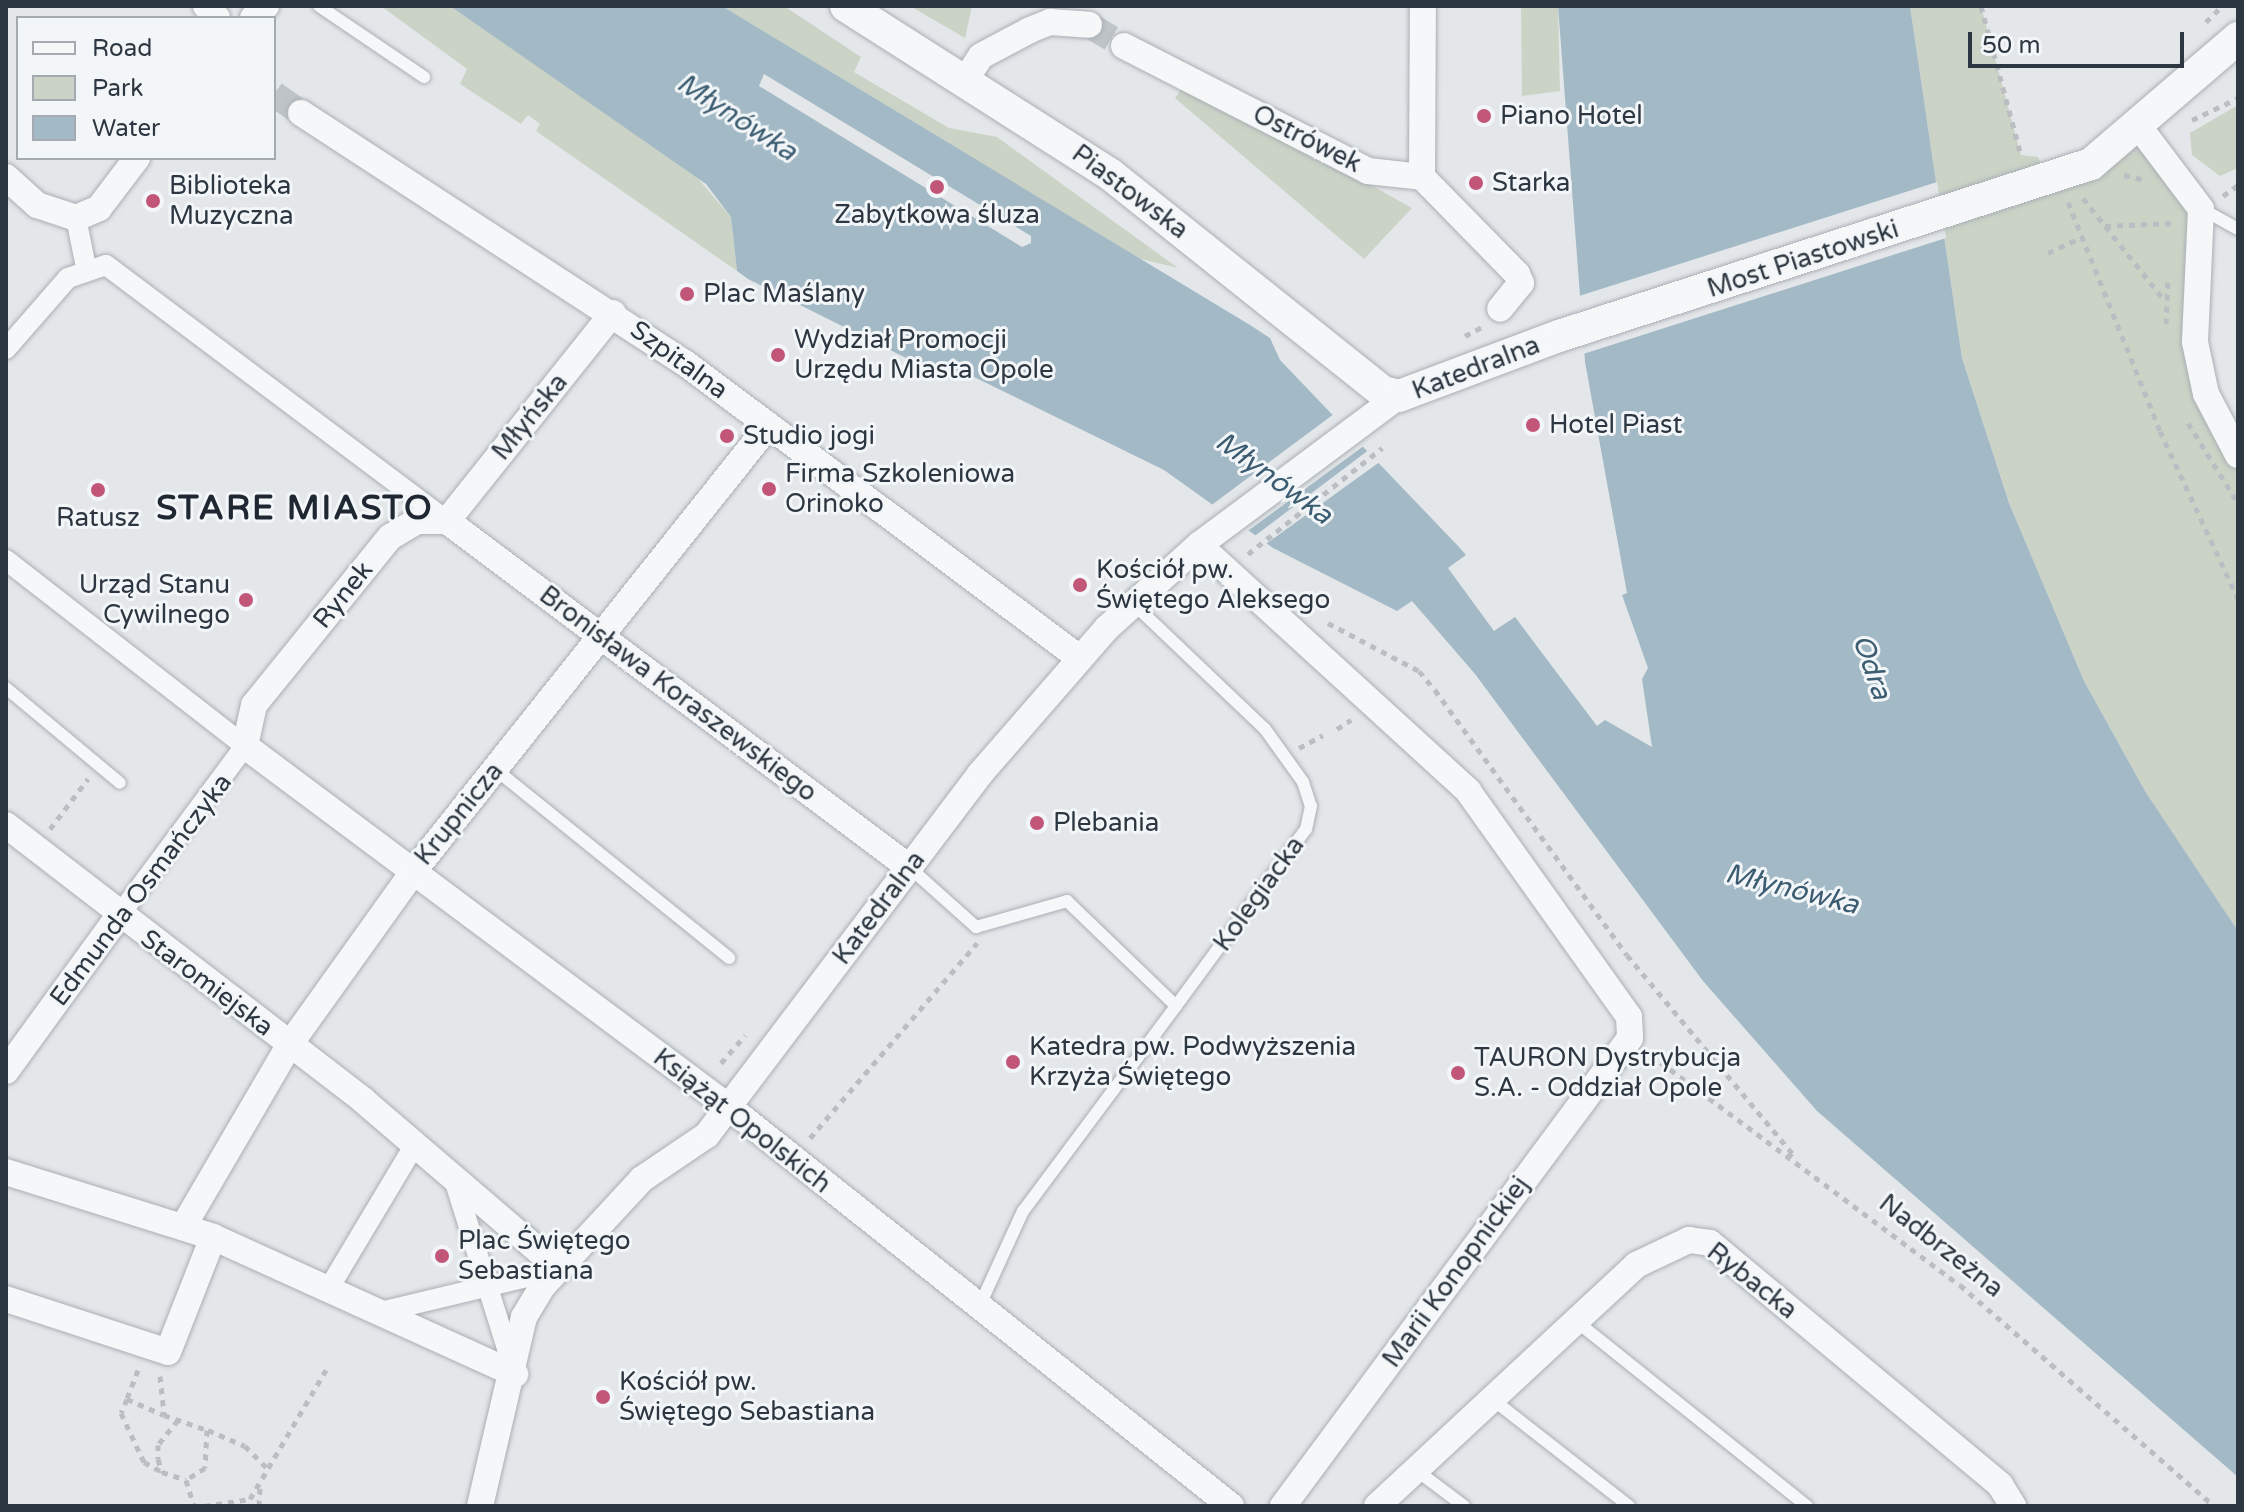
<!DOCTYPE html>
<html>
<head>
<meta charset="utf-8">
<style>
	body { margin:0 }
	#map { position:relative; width:2244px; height:1512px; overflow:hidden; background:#e4e7ea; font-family:"Varela Round",sans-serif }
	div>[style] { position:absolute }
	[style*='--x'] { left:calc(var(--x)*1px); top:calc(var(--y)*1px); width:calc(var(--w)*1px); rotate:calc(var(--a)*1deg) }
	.green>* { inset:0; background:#cbd3c6 }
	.water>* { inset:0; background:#a3bac6 }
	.pier>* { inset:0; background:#e4e7ea }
	.minor-tunnel>* { height:26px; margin-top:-13px; transform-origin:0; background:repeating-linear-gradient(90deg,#bfc4c8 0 26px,transparent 0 39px) }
	.path>* { height:5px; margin-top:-2.5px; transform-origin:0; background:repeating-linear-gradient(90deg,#babdc2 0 6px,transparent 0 12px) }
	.roads { filter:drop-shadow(0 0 2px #a9afb4) drop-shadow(0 0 2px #a9afb4) }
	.service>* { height:12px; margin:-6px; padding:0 6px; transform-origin:6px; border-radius:6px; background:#f6f7f9 }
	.pedestrian>* { height:20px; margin:-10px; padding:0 10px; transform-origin:10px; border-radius:10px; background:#f6f7f9 }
	.minor>* { height:26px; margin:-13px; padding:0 13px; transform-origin:13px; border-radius:13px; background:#f6f7f9 }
	.tertiary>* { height:32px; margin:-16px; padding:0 16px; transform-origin:16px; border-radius:16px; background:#f6f7f9 }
	.dots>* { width:22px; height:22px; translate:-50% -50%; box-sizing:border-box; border:4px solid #f3f6f8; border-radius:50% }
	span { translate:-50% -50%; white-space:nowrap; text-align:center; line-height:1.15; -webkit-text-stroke:6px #f3f6f8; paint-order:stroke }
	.poi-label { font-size:26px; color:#2d3741 }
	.left { translate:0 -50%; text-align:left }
	.right { translate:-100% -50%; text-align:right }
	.street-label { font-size:26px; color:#2d3741 }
	.water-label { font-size:28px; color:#3b5c71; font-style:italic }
	.district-label { font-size:34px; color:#1f2832; font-weight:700; letter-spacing:2px }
	.frame { position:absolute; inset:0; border:8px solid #2d3741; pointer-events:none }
	.legend { position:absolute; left:16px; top:16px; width:260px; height:144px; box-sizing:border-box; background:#f3f6f8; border:2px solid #a4aaaf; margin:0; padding:10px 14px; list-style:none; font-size:24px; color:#2d3741 }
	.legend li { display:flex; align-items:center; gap:16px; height:40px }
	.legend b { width:40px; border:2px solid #a4aaaf }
	.scale { position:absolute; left:1968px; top:32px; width:216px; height:36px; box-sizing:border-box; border:4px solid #2d3741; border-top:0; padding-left:10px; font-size:24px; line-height:28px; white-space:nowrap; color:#2d3741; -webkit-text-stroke:6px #f3f6f8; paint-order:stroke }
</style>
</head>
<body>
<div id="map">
	<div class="green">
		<div style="clip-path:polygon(381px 6px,450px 6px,694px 174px,731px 217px,737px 271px,536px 131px,540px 124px,528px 115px,521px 124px,460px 84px,467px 69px)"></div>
		<div style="clip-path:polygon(722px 6px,784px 6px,861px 57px,854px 72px,949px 128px,997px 137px,1178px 268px,1137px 258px)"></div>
		<div style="clip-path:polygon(910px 6px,972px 6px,965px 38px)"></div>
		<div style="clip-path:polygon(1521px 6px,1558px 6px,1560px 91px,1522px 96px)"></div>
		<div style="clip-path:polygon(1910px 6px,1981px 6px,2021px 155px,2038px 157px,2048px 180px,2140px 128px,2187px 192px,2194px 316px,2238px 455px,2238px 931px,2145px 791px,2084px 681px,2009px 503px,1962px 358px)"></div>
		<div style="clip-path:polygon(1187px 82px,1412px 208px,1364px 259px,1175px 98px)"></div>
		<div style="clip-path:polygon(2238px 105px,2238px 168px,2220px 176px,2192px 155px,2190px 133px)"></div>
	</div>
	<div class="water">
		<div style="clip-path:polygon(evenodd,450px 6px,722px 6px,1250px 325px,1270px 338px,1280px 360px,1459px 547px,1466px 555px,1448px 568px,1494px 631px,1515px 617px,1597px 726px,1605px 720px,1652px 747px,1642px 679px,1648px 668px,1622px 595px,1627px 593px,1585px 362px,1558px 6px,1910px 6px,1962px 358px,2009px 503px,2084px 681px,2145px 791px,2238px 931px,2238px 1477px,1817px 1111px,1703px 981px,1475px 674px,1412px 601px,1397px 611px,1273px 548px,1164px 470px,974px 377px,948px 379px,748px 279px,737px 271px,731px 217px,706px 184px,450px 6px,764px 74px,1031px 236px,1031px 243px,1022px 247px,759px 86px,764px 74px)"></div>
	</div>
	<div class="pier">
		<div style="clip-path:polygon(1937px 182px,1946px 238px,1580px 355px,1576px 297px)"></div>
		<div style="clip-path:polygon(1338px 411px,1365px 445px,1245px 533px,1209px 507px)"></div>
		<div style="clip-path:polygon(1370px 449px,1381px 461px,1263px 546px,1252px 538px)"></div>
	</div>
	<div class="minor-tunnel">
		<div style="--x:1089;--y:25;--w:41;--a:31"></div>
		<div style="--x:274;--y:94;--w:33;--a:35"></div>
	</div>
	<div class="path">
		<div style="--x:1981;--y:6;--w:154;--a:75"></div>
		<div style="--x:2206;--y:22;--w:23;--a:-45"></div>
		<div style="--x:2192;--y:120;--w:51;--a:-25.6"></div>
		<div style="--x:2124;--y:175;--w:22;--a:13"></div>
		<div style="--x:2223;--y:196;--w:19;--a:-36"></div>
		<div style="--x:2083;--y:198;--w:130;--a:51.5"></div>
		<div style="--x:2068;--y:202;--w:247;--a:68.1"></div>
		<div style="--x:2160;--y:431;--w:185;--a:65.1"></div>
		<div style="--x:2105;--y:226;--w:69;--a:-2.5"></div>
		<div style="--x:2048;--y:253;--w:38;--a:-25"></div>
		<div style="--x:2166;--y:324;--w:46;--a:-87.5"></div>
		<div style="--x:1465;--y:336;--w:21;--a:-28"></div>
		<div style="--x:2188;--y:423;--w:94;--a:58"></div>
		<div style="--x:1248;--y:554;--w:171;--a:-38.3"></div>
		<div style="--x:1328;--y:623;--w:103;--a:27.8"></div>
		<div style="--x:1419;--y:671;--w:25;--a:50"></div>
		<div style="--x:1435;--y:690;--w:327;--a:54.1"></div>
		<div style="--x:1627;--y:955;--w:258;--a:50.2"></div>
		<div style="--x:1792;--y:1153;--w:8;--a:135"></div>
		<div style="--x:1337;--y:729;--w:17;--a:-33"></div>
		<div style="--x:1299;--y:748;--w:27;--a:-28"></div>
		<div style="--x:50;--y:829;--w:63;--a:-52.8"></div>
		<div style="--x:1651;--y:1055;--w:385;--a:36.7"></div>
		<div style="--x:1960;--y:1285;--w:337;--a:41"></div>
		<div style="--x:721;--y:1063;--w:37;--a:-49"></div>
		<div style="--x:810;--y:1138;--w:257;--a:-49.4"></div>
		<div style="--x:138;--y:1370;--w:31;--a:111"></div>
		<div style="--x:127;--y:1399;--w:40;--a:23.4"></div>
		<div style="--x:160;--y:1376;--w:39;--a:84"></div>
		<div style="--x:164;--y:1415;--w:46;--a:19.2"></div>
		<div style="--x:207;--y:1430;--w:38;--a:93"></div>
		<div style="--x:205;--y:1468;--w:22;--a:148"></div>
		<div style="--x:186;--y:1480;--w:27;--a:73"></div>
		<div style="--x:127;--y:1399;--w:15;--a:113"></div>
		<div style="--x:121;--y:1413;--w:54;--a:64.9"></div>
		<div style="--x:144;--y:1462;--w:21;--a:29"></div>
		<div style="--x:178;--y:1420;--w:32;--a:129"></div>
		<div style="--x:158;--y:1445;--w:14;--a:90"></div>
		<div style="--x:158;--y:1459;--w:14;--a:73"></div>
		<div style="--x:162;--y:1472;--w:25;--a:18"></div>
		<div style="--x:208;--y:1430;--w:40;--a:23.4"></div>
		<div style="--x:245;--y:1446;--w:33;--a:45"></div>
		<div style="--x:204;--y:1506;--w:47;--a:-8.7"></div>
		<div style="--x:250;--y:1499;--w:150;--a:-59.5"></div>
		<div style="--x:259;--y:1506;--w:19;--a:-87"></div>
	</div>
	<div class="roads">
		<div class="service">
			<div style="--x:319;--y:6;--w:127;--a:34.1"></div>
			<div style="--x:2202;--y:209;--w:41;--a:29.1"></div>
			<div style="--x:1139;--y:600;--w:12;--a:76"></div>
			<div style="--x:1142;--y:612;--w:170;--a:43.6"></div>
			<div style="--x:1265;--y:729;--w:65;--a:54.4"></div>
			<div style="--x:1303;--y:782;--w:25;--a:72"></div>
			<div style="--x:1311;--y:806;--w:24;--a:102"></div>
			<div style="--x:1306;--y:829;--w:220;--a:126.3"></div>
			<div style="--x:6;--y:688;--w:148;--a:39.8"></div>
			<div style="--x:495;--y:769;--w:301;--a:38.9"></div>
			<div style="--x:910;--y:868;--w:89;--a:41.8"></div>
			<div style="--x:976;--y:927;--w:95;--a:-15.9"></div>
			<div style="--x:1067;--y:901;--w:151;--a:43.9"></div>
			<div style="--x:1176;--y:1006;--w:256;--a:126.7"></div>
			<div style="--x:1023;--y:1211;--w:106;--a:114.6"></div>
			<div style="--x:1576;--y:1321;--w:296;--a:38.7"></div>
			<div style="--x:1492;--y:1399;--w:174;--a:38"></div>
			<div style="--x:1416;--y:1470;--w:60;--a:36.9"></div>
		</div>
		<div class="pedestrian">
			<div style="--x:76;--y:218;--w:50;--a:78.5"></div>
			<div style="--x:6;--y:349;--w:94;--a:-48.9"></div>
			<div style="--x:68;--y:278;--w:40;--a:-18.9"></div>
			<div style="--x:106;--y:265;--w:426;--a:36.9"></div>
			<div style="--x:6;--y:560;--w:303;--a:37.9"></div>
			<div style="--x:245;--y:746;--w:213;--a:126.6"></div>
			<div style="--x:453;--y:1176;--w:200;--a:72.6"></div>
			<div style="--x:329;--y:1288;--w:165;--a:-59.1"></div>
			<div style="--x:381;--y:1312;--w:184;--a:-13.5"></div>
		</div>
		<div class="minor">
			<div style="--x:206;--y:6;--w:16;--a:47"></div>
			<div style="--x:253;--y:18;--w:18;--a:-43"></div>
			<div style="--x:1124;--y:46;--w:274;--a:27.1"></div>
			<div style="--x:1368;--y:171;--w:54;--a:6.3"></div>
			<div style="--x:1422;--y:177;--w:136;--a:45.6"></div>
			<div style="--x:1517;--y:274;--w:10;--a:66"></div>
			<div style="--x:1521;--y:283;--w:33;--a:129"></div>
			<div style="--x:966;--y:79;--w:27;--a:-57"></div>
			<div style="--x:981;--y:56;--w:55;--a:-28"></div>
			<div style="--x:1030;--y:30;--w:22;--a:-22"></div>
			<div style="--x:1050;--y:22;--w:39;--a:4"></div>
			<div style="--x:301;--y:113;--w:458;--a:33.1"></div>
			<div style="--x:685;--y:363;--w:493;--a:36.8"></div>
			<div style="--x:2140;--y:128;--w:101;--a:53"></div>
			<div style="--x:2201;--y:209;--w:133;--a:92.6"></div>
			<div style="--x:2195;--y:342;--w:53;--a:78.1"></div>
			<div style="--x:2206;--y:394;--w:69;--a:62.3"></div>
			<div style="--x:6;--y:177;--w:42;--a:42.1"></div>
			<div style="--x:37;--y:205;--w:41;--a:18.4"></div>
			<div style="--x:76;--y:218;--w:25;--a:-23"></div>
			<div style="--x:99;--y:208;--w:63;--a:-52.8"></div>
			<div style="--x:1422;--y:177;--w:171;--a:-89.7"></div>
			<div style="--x:447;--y:521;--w:30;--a:180"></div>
			<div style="--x:417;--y:521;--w:31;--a:149"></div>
			<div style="--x:390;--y:537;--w:216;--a:129"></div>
			<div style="--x:254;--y:705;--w:42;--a:102.4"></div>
			<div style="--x:245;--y:746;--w:605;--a:36.74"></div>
			<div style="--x:730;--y:1108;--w:640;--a:38.46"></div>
			<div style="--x:447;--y:521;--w:579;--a:36.85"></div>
			<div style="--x:447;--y:521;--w:266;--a:-51.4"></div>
			<div style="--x:1199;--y:545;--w:365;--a:42.4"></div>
			<div style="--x:1468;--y:791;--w:277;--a:54.5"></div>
			<div style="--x:1629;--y:1017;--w:21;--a:87"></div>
			<div style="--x:1630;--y:1038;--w:583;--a:126.56"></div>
			<div style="--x:6;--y:825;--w:452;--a:37.6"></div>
			<div style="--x:364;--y:1101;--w:258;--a:40.6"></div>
			<div style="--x:6;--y:1071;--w:190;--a:-54"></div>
			<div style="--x:6;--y:1172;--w:217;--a:17.4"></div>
			<div style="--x:213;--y:1237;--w:332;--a:24.4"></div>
			<div style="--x:183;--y:1227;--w:212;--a:-59.7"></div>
			<div style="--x:290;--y:1044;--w:211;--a:-54.4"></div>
			<div style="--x:413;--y:872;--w:571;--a:-51.47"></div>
			<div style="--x:6;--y:1299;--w:170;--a:18.1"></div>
			<div style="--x:168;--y:1352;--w:123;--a:-68.6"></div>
			<div style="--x:480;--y:1506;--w:194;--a:-76.9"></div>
			<div style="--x:524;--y:1317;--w:35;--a:-59"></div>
			<div style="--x:542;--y:1287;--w:147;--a:-47.2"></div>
			<div style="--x:642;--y:1179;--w:78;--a:-34.1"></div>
			<div style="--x:707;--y:1135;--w:453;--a:-52.9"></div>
			<div style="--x:980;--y:774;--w:194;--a:-49"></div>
			<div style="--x:1107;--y:628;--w:124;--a:-42.1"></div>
			<div style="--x:1199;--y:545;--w:249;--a:-36.7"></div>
			<div style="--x:1377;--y:1506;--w:354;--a:-42.9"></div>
			<div style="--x:1636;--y:1265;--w:59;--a:-25.3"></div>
			<div style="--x:1689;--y:1240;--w:21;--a:8"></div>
			<div style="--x:1710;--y:1243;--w:378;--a:39.8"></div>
			<div style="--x:2000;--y:1485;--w:25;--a:58"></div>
		</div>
		<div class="tertiary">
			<div style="--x:846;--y:6;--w:314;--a:32.5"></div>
			<div style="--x:1111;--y:175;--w:348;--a:38.6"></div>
			<div style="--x:1383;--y:392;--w:16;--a:14"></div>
			<div style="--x:1399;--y:396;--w:171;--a:-20.6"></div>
			<div style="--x:1559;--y:336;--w:559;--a:-17.92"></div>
			<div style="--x:2091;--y:164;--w:194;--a:-40.6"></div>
		</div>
	</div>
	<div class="dots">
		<div style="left:1484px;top:116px;background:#c15679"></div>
		<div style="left:1476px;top:183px;background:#c15679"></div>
		<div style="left:937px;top:187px;background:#c15679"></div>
		<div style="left:153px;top:201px;background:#c15679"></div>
		<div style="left:687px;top:294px;background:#c15679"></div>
		<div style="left:778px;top:355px;background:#c15679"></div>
		<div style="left:1533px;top:425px;background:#c15679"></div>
		<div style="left:727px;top:436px;background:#c15679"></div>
		<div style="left:769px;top:489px;background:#c15679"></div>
		<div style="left:98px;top:490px;background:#c15679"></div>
		<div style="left:1080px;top:585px;background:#c15679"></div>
		<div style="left:246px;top:600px;background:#c15679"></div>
		<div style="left:1037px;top:823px;background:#c15679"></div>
		<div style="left:1013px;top:1062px;background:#c15679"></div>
		<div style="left:1458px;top:1073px;background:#c15679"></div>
		<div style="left:442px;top:1256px;background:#c15679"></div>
		<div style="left:603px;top:1397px;background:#c15679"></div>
	</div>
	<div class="poi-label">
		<span class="left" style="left:1500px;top:116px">Piano Hotel</span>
		<span class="left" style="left:1492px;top:183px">Starka</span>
		<span class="left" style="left:169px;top:201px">Biblioteka<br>Muzyczna</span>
		<span style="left:937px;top:215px">Zabytkowa śluza</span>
		<span class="left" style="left:703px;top:294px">Plac Maślany</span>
		<span class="left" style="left:794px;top:355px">Wydział Promocji<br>Urzędu Miasta Opole</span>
		<span class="left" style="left:1549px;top:425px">Hotel Piast</span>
		<span class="left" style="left:743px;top:436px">Studio jogi</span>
		<span class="left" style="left:785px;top:489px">Firma Szkoleniowa<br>Orinoko</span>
		<span style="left:98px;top:518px">Ratusz</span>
		<span class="left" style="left:1096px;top:585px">Kościół pw.<br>Świętego Aleksego</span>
		<span class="right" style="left:230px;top:600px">Urząd Stanu<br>Cywilnego</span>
		<span class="left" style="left:1053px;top:823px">Plebania</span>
		<span class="left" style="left:1029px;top:1062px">Katedra pw. Podwyższenia<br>Krzyża Świętego</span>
		<span class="left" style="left:1474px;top:1073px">TAURON Dystrybucja<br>S.A. - Oddział Opole</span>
		<span class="left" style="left:458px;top:1256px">Plac Świętego<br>Sebastiana</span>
		<span class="left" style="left:619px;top:1397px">Kościół pw.<br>Świętego Sebastiana</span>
	</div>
	<div class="street-label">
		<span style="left:1307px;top:139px;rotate:27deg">Ostrówek</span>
		<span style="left:1130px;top:192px;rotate:37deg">Piastowska</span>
		<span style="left:1803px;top:259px;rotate:-18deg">Most Piastowski</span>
		<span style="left:679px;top:360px;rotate:36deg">Szpitalna</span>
		<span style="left:1476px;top:368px;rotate:-21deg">Katedralna</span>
		<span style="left:530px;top:417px;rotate:-51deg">Młyńska</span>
		<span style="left:343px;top:595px;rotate:-51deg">Rynek</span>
		<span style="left:678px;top:694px;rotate:37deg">Bronisława Koraszewskiego</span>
		<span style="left:459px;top:814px;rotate:-51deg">Krupnicza</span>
		<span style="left:141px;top:890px;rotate:-53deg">Edmunda Osmańczyka</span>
		<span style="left:1259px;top:894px;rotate:-54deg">Kolegiacka</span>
		<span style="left:879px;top:908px;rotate:-53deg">Katedralna</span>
		<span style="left:207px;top:983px;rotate:37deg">Staromiejska</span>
		<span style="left:742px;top:1121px;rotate:38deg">Książąt Opolskich</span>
		<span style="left:1941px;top:1246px;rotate:38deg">Nadbrzeżna</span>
		<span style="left:1456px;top:1272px;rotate:-54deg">Marii Konopnickiej</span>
		<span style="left:1752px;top:1281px;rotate:38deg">Rybacka</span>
	</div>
	<div class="water-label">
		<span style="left:737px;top:117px;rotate:33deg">Młynówka</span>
		<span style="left:1274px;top:478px;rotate:36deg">Młynówka</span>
		<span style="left:1872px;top:667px;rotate:71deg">Odra</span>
		<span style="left:1792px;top:889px;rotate:14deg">Młynówka</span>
	</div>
	<div class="district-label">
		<span style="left:295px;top:509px">STARE MIASTO</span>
	</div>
	<div class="frame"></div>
	<ul class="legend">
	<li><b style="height:10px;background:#f6f7f9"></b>Road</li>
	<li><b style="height:22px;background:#cbd3c6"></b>Park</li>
	<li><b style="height:22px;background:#a3bac6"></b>Water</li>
	</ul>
	<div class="scale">50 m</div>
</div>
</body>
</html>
